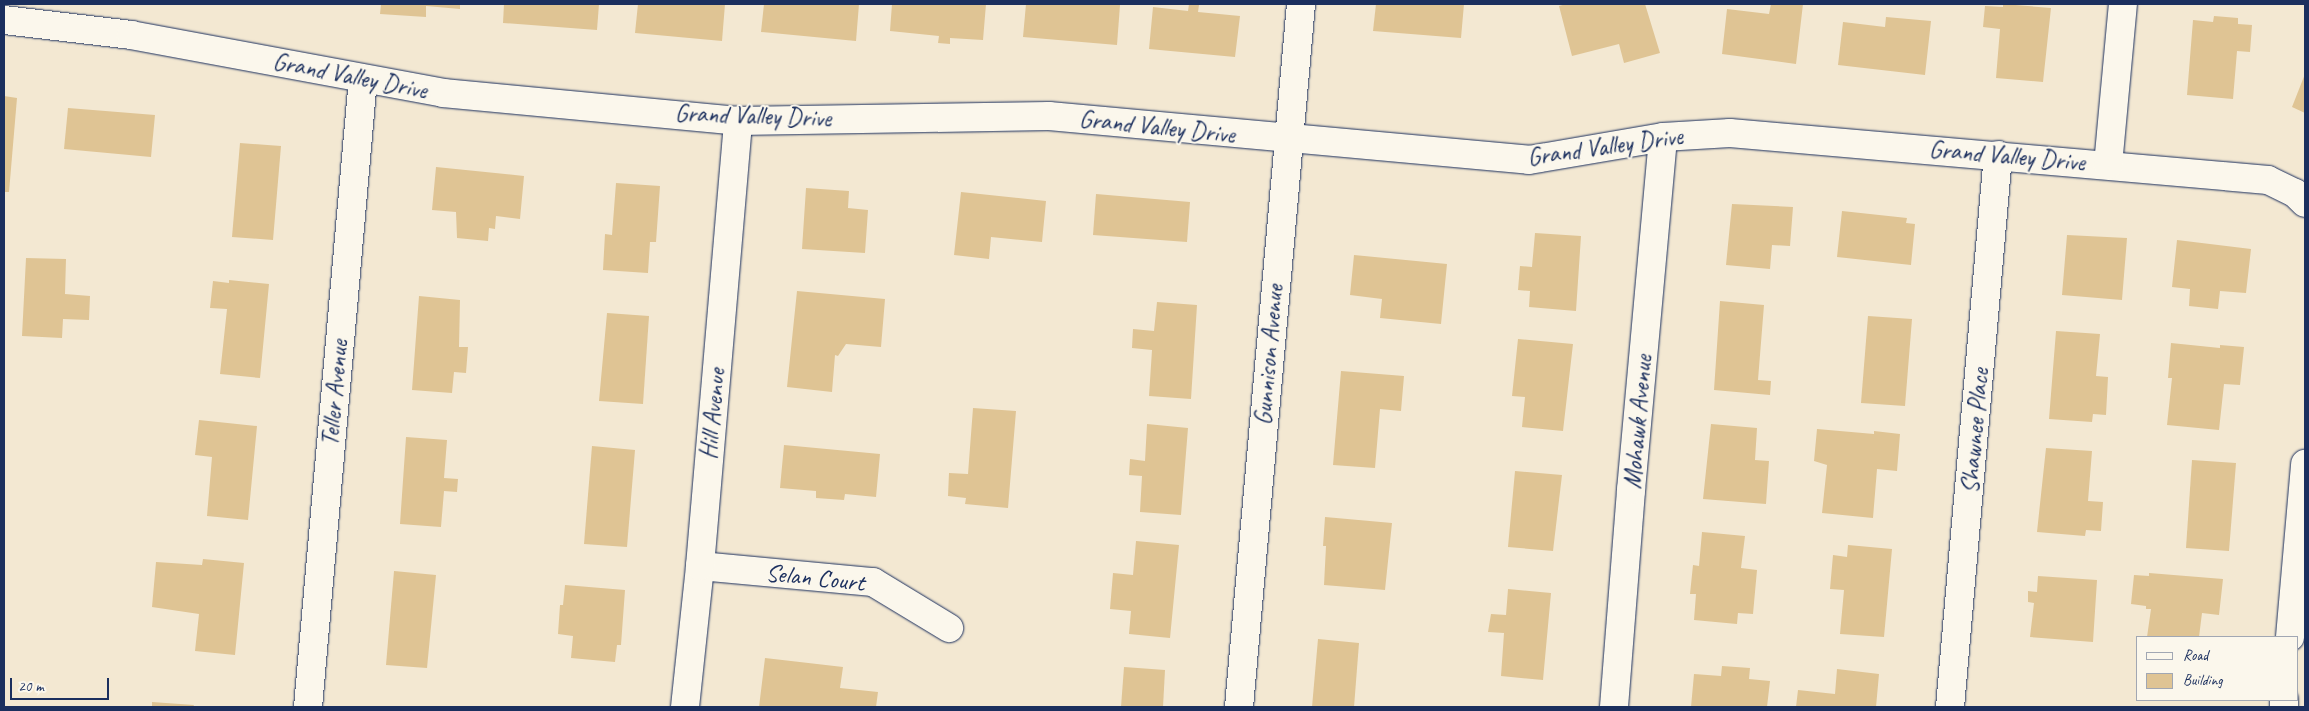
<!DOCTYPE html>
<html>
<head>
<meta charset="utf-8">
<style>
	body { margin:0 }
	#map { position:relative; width:2309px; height:711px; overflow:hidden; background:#f3e8d2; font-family:Caveat,sans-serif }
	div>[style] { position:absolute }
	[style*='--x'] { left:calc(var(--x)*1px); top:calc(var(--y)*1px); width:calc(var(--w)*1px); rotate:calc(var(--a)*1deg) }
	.building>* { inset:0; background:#dfc494 }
	.roads { filter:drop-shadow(0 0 1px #1b2f5e) drop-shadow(0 0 1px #1b2f5e) }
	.minor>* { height:28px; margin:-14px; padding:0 14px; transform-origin:14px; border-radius:14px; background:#fbf7ec }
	span { translate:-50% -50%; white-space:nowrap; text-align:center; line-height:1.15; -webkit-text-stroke:4px #fbf7ec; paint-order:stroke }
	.street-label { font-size:25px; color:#1b2f5e }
	.frame { position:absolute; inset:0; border:5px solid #1b2f5e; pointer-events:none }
	.legend { position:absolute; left:2136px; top:636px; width:162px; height:65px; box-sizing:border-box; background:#fbf7ec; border:1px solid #a1a7b3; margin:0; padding:6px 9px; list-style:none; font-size:15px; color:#1b2f5e }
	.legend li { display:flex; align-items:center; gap:10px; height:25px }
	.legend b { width:25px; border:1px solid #a1a7b3 }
	.scale { position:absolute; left:10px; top:678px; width:99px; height:22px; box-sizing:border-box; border:2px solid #1b2f5e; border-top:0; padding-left:6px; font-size:15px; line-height:18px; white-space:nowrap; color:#1b2f5e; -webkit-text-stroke:4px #fbf7ec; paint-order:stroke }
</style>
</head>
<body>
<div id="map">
	<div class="building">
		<div style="clip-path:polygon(381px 4px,460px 4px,460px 9px,426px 6px,426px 17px,380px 14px)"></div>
		<div style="clip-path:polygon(504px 4px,599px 4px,597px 30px,503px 23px)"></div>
		<div style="clip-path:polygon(638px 4px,725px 4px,722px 41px,635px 33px)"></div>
		<div style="clip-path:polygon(764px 4px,859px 4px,856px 41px,761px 32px)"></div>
		<div style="clip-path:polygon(892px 4px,986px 4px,983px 40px,950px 38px,950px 44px,938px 43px,939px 36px,890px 31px)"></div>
		<div style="clip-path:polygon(1026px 4px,1120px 5px,1117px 45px,1023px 37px)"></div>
		<div style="clip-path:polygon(1189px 4px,1199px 5px,1198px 12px,1240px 16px,1235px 57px,1149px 49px,1153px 7px,1188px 11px)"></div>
		<div style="clip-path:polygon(1376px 4px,1464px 4px,1461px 38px,1373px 31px)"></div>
		<div style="clip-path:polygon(1566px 4px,1645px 4px,1660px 53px,1624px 63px,1619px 44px,1572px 56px,1559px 6px)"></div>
		<div style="clip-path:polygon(1771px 4px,1803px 4px,1796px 64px,1722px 54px,1727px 9px,1769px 14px)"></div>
		<div style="clip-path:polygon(2003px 4px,2051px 8px,2043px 82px,1996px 78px,2000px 29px,1983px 27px,1985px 6px,2003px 7px)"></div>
		<div style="clip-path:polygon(2214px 16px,2238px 18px,2238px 24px,2252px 25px,2250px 52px,2237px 51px,2233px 99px,2187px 95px,2193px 20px,2213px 22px)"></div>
		<div style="clip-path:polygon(1886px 17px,1931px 21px,1925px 75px,1838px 65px,1843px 22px,1885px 27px)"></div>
		<div style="clip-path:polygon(2305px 74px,2305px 113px,2292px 107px)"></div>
		<div style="clip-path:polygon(4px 96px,17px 98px,9px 192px,4px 192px)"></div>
		<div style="clip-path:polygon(68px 108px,155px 115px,151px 157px,64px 149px)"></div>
		<div style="clip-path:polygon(240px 143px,281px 146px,273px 240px,232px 237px)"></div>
		<div style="clip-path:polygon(436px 167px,524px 176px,520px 219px,496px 216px,495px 229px,489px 228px,488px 241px,457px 238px,456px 212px,432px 210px)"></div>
		<div style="clip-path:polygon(616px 183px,660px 186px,656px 242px,650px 242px,648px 273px,603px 270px,605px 234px,612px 235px)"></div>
		<div style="clip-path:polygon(806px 188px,849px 191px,848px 208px,868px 210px,865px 253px,802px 249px)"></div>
		<div style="clip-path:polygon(961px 192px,1046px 201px,1042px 242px,991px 237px,989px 259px,954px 255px)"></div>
		<div style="clip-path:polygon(1096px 194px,1190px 202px,1187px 242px,1093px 235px)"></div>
		<div style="clip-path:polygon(1732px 204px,1793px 207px,1790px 246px,1772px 245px,1770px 269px,1726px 265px)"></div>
		<div style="clip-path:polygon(1842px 211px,1907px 218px,1906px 223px,1915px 224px,1911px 265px,1837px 257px)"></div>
		<div style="clip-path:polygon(1535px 233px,1581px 236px,1576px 311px,1529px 307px,1530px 291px,1518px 290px,1520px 266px,1532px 267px)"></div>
		<div style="clip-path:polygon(2067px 235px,2127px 238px,2122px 300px,2062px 295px)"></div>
		<div style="clip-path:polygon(2177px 240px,2251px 249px,2246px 293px,2220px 291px,2218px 309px,2189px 306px,2190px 289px,2172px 287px)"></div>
		<div style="clip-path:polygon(1354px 255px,1447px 264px,1441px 324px,1380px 318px,1382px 299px,1350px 295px)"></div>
		<div style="clip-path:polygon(26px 258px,66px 259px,65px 294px,90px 296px,89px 320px,63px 319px,62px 338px,22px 336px)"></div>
		<div style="clip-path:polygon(229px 280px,269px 284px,260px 378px,220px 374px,227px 309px,210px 308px,213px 281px,229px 283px)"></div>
		<div style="clip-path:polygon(797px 291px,885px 299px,881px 347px,846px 344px,838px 356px,835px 355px,832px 392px,787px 387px)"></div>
		<div style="clip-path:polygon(419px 296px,460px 300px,459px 347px,468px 347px,466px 373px,454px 372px,452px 393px,412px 390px)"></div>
		<div style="clip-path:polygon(1720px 301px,1764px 305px,1758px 380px,1771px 381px,1770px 395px,1714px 390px)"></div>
		<div style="clip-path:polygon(1157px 302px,1197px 305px,1191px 399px,1149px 396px,1152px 350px,1132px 348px,1133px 329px,1154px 331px)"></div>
		<div style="clip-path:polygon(607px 313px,649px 316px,643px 404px,599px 401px)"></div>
		<div style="clip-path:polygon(1868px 316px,1912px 319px,1905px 406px,1861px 403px)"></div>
		<div style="clip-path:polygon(2056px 331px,2100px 334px,2096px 376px,2108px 377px,2106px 415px,2093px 414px,2092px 422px,2049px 419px)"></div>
		<div style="clip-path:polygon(1518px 339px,1573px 344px,1563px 431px,1522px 427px,1525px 397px,1512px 396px)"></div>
		<div style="clip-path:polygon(2171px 343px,2220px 348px,2220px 345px,2244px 347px,2240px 385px,2224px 384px,2219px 430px,2167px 425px,2172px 378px,2168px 378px)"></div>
		<div style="clip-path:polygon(1341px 371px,1404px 376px,1401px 411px,1380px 409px,1375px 468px,1333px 465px)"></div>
		<div style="clip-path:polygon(973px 408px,1016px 411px,1008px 508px,965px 504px,966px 498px,948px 496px,949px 473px,968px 474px)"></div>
		<div style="clip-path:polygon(199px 420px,257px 426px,248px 520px,207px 516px,212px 457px,195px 455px)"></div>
		<div style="clip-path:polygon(1147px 424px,1188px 428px,1181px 515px,1140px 512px,1142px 476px,1129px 475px,1130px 459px,1145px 461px)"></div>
		<div style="clip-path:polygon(1711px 424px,1757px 428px,1755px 460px,1769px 461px,1766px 504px,1703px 499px)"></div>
		<div style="clip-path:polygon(1817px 429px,1874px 434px,1874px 431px,1900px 434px,1897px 471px,1877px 469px,1873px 518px,1822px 513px,1827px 465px,1814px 461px)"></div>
		<div style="clip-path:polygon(406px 437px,447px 440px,444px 478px,458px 479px,457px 492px,444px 491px,441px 527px,400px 524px)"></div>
		<div style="clip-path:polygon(784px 445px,880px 454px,876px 497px,845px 494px,844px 500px,816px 498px,816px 491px,780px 488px)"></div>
		<div style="clip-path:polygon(592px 446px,635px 450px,627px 547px,584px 544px)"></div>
		<div style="clip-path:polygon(2046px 448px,2092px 451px,2088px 501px,2103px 502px,2101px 531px,2086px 530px,2085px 536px,2037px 532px)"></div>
		<div style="clip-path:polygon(2192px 460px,2236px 463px,2229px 551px,2186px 548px)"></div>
		<div style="clip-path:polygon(1515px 471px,1562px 475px,1553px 551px,1508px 547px)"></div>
		<div style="clip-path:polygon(1325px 517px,1392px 523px,1385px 590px,1324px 585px,1326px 546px,1323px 546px)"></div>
		<div style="clip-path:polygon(1702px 532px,1745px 536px,1741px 568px,1757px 570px,1753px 614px,1738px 613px,1737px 624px,1694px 620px,1696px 594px,1690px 594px,1693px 565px,1699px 566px)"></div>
		<div style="clip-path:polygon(1136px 541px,1179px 545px,1170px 638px,1129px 634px,1131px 611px,1110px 609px,1113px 573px,1133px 575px)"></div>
		<div style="clip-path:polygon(1848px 545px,1892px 549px,1884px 637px,1840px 634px,1844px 590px,1830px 589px,1833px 555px,1847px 557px)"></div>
		<div style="clip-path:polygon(203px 559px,244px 563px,235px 655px,195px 651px,199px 614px,152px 607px,156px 562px,202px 565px)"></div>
		<div style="clip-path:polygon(394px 571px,436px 575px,427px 668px,386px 665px)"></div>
		<div style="clip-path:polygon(2149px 573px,2223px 579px,2219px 615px,2202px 613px,2199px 637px,2147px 637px,2151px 609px,2146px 609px,2146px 606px,2131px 604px,2134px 575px,2149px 576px)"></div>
		<div style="clip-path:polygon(2038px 576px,2097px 580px,2093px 642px,2030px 637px,2034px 603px,2028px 602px,2028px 591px,2037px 592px)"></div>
		<div style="clip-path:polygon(565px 585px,625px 590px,621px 645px,617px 645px,615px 662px,571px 658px,573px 636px,558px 634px,560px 605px,563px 605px)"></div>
		<div style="clip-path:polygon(1508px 589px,1551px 593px,1543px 680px,1501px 676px,1504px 633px,1488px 632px,1491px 614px,1506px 615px)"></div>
		<div style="clip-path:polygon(1318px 639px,1359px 643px,1354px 707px,1312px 707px)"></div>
		<div style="clip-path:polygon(765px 658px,843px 667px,840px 688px,878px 692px,876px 707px,759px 707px)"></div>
		<div style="clip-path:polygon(1722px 666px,1750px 668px,1749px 679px,1770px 681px,1767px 707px,1691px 707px,1694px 674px,1721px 676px)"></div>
		<div style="clip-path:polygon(1124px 667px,1165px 670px,1163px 707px,1121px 707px)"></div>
		<div style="clip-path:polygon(1837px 669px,1879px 674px,1876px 707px,1796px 707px,1798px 690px,1835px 694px)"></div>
		<div style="clip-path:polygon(152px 702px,194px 705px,193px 707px,152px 707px)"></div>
	</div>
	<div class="roads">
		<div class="minor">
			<div style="--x:4;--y:20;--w:128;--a:6.7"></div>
			<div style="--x:131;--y:35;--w:317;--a:10.5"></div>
			<div style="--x:443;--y:93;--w:296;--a:5.4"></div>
			<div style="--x:738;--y:121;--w:311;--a:-0.9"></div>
			<div style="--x:1049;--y:116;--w:482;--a:5.2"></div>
			<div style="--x:1529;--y:160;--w:136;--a:-9.7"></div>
			<div style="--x:1663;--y:137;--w:67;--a:-3.4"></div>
			<div style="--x:1730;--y:133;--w:540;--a:4.99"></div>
			<div style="--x:2268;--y:180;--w:30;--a:26"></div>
			<div style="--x:2295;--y:193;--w:14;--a:45"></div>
			<div style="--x:2108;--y:165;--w:162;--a:-84.7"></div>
			<div style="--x:700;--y:566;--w:174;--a:5.3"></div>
			<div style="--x:873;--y:582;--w:89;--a:31.2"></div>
			<div style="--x:2290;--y:637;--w:174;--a:-85"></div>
			<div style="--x:308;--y:707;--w:631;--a:-85"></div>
			<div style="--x:685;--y:707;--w:142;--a:-83.9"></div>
			<div style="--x:700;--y:566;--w:447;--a:-85.1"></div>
			<div style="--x:1239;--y:707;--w:706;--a:-84.96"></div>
			<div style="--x:1614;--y:707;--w:218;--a:-85.5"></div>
			<div style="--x:1631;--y:490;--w:354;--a:-84.8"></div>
			<div style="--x:1950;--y:707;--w:554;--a:-85.03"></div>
			<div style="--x:2284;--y:707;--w:7;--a:-90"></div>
		</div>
	</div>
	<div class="street-label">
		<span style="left:350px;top:76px;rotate:11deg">Grand Valley Drive</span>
		<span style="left:753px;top:116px;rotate:2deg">Grand Valley Drive</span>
		<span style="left:1157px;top:127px;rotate:6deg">Grand Valley Drive</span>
		<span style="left:1605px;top:147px;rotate:-8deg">Grand Valley Drive</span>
		<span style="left:2007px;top:156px;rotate:5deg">Grand Valley Drive</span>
		<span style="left:1269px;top:355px;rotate:-85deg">Gunnison Avenue</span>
		<span style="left:335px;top:393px;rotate:-85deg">Teller Avenue</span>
		<span style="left:713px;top:414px;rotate:-85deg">Hill Avenue</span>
		<span style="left:1638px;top:422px;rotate:-85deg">Mohawk Avenue</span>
		<span style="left:1975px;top:431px;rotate:-85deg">Shawnee Place</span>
		<span style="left:815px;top:578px;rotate:6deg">Selan Court</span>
	</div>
	<div class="frame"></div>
	<ul class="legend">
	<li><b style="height:6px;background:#fbf7ec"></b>Road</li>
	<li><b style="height:14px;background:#dfc494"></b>Building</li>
	</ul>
	<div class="scale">20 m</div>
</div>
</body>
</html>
